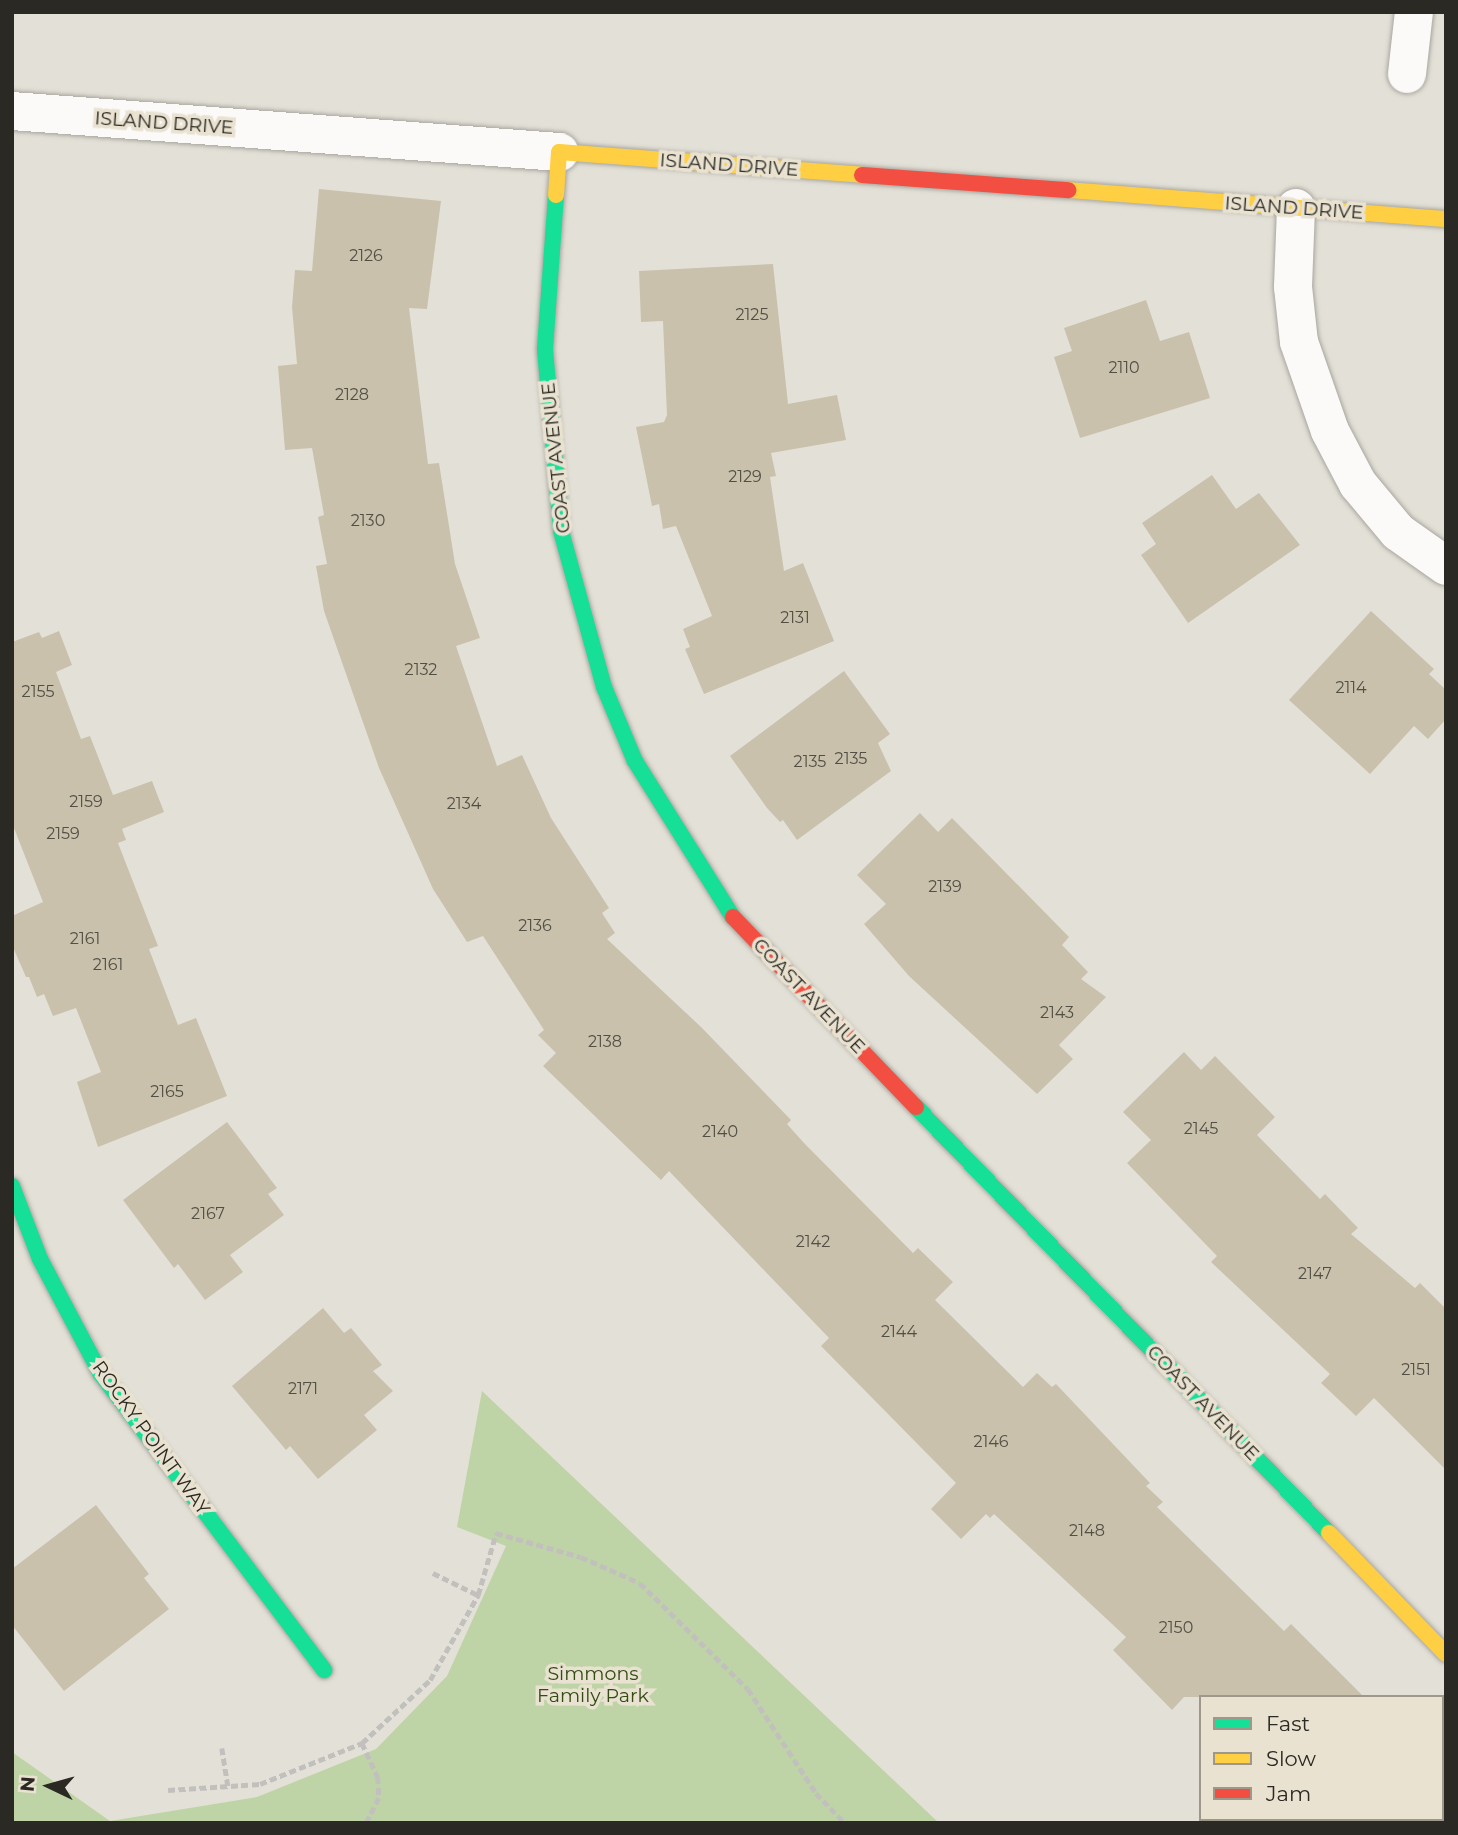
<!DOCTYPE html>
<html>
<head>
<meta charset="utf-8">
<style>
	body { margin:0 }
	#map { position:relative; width:1458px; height:1835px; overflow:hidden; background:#e3e0d7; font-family:Montserrat,sans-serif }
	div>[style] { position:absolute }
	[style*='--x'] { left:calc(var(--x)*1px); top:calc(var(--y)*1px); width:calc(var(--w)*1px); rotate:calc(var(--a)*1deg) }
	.green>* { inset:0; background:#bfd4a6 }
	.building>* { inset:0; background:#c9c1ac }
	.path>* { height:4.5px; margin-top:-2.25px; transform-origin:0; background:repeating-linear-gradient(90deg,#c1c0bd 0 7px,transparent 0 10.5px) }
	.roads { filter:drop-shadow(0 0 2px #a8a69f) drop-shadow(0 0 2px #a8a69f) }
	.street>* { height:38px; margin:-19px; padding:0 19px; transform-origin:19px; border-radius:19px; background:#fbfaf9 }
	.fast>* { height:16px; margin:-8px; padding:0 8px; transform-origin:8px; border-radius:8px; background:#16e098 }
	.slow>* { height:16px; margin:-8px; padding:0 8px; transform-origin:8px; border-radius:8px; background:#ffcf43 }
	.jam>* { height:16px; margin:-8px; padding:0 8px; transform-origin:8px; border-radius:8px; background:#f24e42 }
	span { translate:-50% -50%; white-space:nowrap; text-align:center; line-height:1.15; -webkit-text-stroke:7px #e9e2d1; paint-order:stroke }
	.number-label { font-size:16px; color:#524f45 }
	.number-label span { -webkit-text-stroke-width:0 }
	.street-label { font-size:19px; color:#2b2923 }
	.park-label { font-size:19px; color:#324c12 }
	.frame { position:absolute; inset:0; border:14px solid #2b2923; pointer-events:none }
	.legend { position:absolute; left:1199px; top:1695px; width:245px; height:126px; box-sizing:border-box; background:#e9e2d1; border:2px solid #9d988b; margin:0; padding:9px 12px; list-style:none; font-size:21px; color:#2b2923 }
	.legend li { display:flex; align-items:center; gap:14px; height:35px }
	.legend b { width:35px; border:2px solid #9d988b }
	.north { position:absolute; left:14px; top:1751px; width:70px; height:70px; -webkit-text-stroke:5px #e9e2d1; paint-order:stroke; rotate:275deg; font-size:19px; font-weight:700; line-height:28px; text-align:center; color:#2b2923 }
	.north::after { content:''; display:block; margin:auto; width:24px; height:32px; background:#2b2923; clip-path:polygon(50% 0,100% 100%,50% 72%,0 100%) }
</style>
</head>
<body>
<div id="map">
	<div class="green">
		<div style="clip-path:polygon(482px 1391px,939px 1823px,12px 1823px,12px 1752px,110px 1821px,257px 1797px,376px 1749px,447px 1676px,506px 1546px,457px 1527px)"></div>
	</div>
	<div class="building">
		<div style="clip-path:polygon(319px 189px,441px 201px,427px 309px,409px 308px,428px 464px,439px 463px,455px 564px,480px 638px,456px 646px,497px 766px,522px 755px,551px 818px,609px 908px,602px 913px,615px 933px,607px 939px,701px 1027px,791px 1120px,787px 1124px,804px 1143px,913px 1253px,918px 1248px,953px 1282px,935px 1300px,1023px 1387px,1037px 1373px,1052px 1387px,1056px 1384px,1150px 1483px,1146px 1486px,1163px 1502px,1157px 1507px,1284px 1631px,1291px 1624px,1364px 1697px,1184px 1697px,1172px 1710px,1113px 1650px,1126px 1637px,994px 1514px,990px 1518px,986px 1514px,961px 1539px,931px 1509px,956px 1483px,821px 1346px,829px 1338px,669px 1171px,661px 1180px,543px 1066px,556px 1053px,538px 1035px,544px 1030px,483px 936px,467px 942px,433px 889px,379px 768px,324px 611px,316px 566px,327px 564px,318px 517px,324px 515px,312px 448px,285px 450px,278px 366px,297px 364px,292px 307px,295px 270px,312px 271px)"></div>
		<div style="clip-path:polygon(773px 264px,788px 404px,837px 395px,846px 440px,771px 453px,776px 476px,770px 477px,784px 571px,803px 563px,834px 641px,704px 694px,685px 649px,690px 647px,683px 629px,712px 616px,676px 526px,663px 529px,659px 504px,652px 506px,636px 427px,664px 422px,667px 415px,663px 321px,641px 322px,639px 271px)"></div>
		<div style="clip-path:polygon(1146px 300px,1160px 341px,1189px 332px,1210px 398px,1080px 438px,1054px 357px,1072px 351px,1064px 328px)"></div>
		<div style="clip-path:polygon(1212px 475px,1236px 509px,1259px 493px,1300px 545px,1188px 623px,1141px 555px,1156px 544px,1142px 523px)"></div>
		<div style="clip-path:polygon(1371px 611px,1434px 669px,1429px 674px,1446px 690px,1446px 719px,1428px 739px,1414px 726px,1370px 774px,1289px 700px)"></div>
		<div style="clip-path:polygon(59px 631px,72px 665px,56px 672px,81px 739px,90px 736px,113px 795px,152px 781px,164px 812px,122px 829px,126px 840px,118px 843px,158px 946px,149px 949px,178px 1025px,196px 1018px,227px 1096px,98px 1147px,77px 1082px,101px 1072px,76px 1008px,53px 1016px,44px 994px,37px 997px,29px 977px,26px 977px,12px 945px,12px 916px,43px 902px,12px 823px,12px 642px,39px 632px,42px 638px)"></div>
		<div style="clip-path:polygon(844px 671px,890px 734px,878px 743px,891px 771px,797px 840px,783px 820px,780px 822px,767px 808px,730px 756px)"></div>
		<div style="clip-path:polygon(920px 813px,938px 832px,952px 818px,1069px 937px,1062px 945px,1088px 972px,1081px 979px,1106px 997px,1059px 1045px,1073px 1059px,1037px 1094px,909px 976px,864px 924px,886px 904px,857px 875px)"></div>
		<div style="clip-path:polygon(1184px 1052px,1201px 1070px,1215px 1056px,1275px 1117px,1257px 1135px,1320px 1199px,1325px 1194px,1358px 1228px,1351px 1234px,1415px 1288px,1420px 1283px,1446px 1309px,1446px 1470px,1374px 1398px,1356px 1416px,1321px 1383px,1330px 1374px,1211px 1262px,1217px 1256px,1127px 1163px,1151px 1140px,1123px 1112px)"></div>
		<div style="clip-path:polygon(227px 1122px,277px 1188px,268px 1194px,284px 1215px,230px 1255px,243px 1272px,205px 1300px,178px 1264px,174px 1268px,123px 1200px)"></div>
		<div style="clip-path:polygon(323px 1308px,344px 1333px,351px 1328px,382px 1365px,373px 1371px,393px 1391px,364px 1415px,377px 1430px,318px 1479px,290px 1446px,286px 1450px,232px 1386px)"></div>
		<div style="clip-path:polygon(96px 1505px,149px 1574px,144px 1578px,169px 1609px,64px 1691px,12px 1625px,12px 1569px)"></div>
	</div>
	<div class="path">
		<div style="--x:433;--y:1573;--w:50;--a:26.1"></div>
		<div style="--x:362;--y:1743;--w:38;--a:65"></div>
		<div style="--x:378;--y:1777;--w:21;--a:87"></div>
		<div style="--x:379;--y:1798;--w:28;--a:117"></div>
		<div style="--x:222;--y:1748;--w:39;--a:81"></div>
		<div style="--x:168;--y:1790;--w:92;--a:-3.7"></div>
		<div style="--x:260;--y:1784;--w:110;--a:-21.9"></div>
		<div style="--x:362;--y:1743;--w:93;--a:-42.8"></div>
		<div style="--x:430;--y:1680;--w:98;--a:-60.5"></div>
		<div style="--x:478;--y:1595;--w:65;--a:-73.8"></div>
		<div style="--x:496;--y:1533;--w:88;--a:15.8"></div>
		<div style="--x:581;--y:1557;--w:64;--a:23.8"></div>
		<div style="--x:640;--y:1583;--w:151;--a:44.5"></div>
		<div style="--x:748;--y:1689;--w:124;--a:56.8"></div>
		<div style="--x:816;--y:1793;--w:42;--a:46"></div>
	</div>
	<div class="roads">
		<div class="street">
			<div style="--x:1407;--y:74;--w:62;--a:-83.6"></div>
			<div style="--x:12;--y:111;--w:549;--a:4.29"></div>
			<div style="--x:1296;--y:208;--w:79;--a:92.2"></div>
			<div style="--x:1293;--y:287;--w:55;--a:83.8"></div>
			<div style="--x:1299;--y:342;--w:94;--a:70.8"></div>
			<div style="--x:1330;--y:431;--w:60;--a:62.2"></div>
			<div style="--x:1358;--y:484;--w:62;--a:50.2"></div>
			<div style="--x:1398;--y:532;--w:59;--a:35.3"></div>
		</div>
		<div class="fast">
			<div style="--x:556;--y:195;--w:155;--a:94.1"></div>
			<div style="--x:545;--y:350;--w:182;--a:84.9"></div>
			<div style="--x:561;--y:531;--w:162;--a:74.6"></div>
			<div style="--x:604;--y:687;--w:80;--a:67.3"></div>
			<div style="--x:635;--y:761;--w:184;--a:57.9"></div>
			<div style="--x:916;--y:1107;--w:593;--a:45.89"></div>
			<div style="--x:12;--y:1186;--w:78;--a:69"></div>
			<div style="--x:40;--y:1259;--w:130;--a:62.1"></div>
			<div style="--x:101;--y:1374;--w:371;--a:53"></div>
		</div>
		<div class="slow">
			<div style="--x:1068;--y:190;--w:379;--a:4.4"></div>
			<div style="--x:556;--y:195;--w:43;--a:-86"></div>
			<div style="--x:559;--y:152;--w:304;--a:4.3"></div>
			<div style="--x:1329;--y:1533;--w:168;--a:46"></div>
		</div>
		<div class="jam">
			<div style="--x:862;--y:175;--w:207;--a:4.2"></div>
			<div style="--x:733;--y:917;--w:264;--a:46.1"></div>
		</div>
	</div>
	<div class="number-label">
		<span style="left:366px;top:256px">2126</span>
		<span style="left:752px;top:315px">2125</span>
		<span style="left:1124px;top:368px">2110</span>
		<span style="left:352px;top:395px">2128</span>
		<span style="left:745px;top:477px">2129</span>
		<span style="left:368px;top:521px">2130</span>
		<span style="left:795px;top:618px">2131</span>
		<span style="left:421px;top:670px">2132</span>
		<span style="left:1351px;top:688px">2114</span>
		<span style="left:38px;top:692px">2155</span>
		<span style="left:851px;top:759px">2135</span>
		<span style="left:810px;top:762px">2135</span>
		<span style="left:86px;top:802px">2159</span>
		<span style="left:464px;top:804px">2134</span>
		<span style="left:63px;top:834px">2159</span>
		<span style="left:945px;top:887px">2139</span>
		<span style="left:535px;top:926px">2136</span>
		<span style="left:85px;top:939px">2161</span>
		<span style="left:108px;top:965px">2161</span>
		<span style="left:1057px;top:1013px">2143</span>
		<span style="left:605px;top:1042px">2138</span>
		<span style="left:167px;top:1092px">2165</span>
		<span style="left:1201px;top:1129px">2145</span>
		<span style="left:720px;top:1132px">2140</span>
		<span style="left:208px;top:1214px">2167</span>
		<span style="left:813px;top:1242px">2142</span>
		<span style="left:1315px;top:1274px">2147</span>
		<span style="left:899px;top:1332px">2144</span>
		<span style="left:1416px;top:1370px">2151</span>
		<span style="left:303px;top:1389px">2171</span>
		<span style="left:991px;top:1442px">2146</span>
		<span style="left:1087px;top:1531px">2148</span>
		<span style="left:1176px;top:1628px">2150</span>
	</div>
	<div class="street-label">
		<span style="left:164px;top:123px;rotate:4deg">ISLAND DRIVE</span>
		<span style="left:729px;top:165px;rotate:4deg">ISLAND DRIVE</span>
		<span style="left:1294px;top:208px;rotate:4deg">ISLAND DRIVE</span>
		<span style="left:556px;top:458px;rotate:-96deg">COAST AVENUE</span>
		<span style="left:809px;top:996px;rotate:46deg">COAST AVENUE</span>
		<span style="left:1203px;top:1403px;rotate:46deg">COAST AVENUE</span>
		<span style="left:151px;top:1438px;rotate:54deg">ROCKY POINT WAY</span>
	</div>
	<div class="park-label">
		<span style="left:593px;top:1685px">Simmons<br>Family Park</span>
	</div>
	<div class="frame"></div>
	<ul class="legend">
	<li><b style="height:9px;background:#16e098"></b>Fast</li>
	<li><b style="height:9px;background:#ffcf43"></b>Slow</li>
	<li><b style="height:9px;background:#f24e42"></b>Jam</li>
	</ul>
	<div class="north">N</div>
</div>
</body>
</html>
